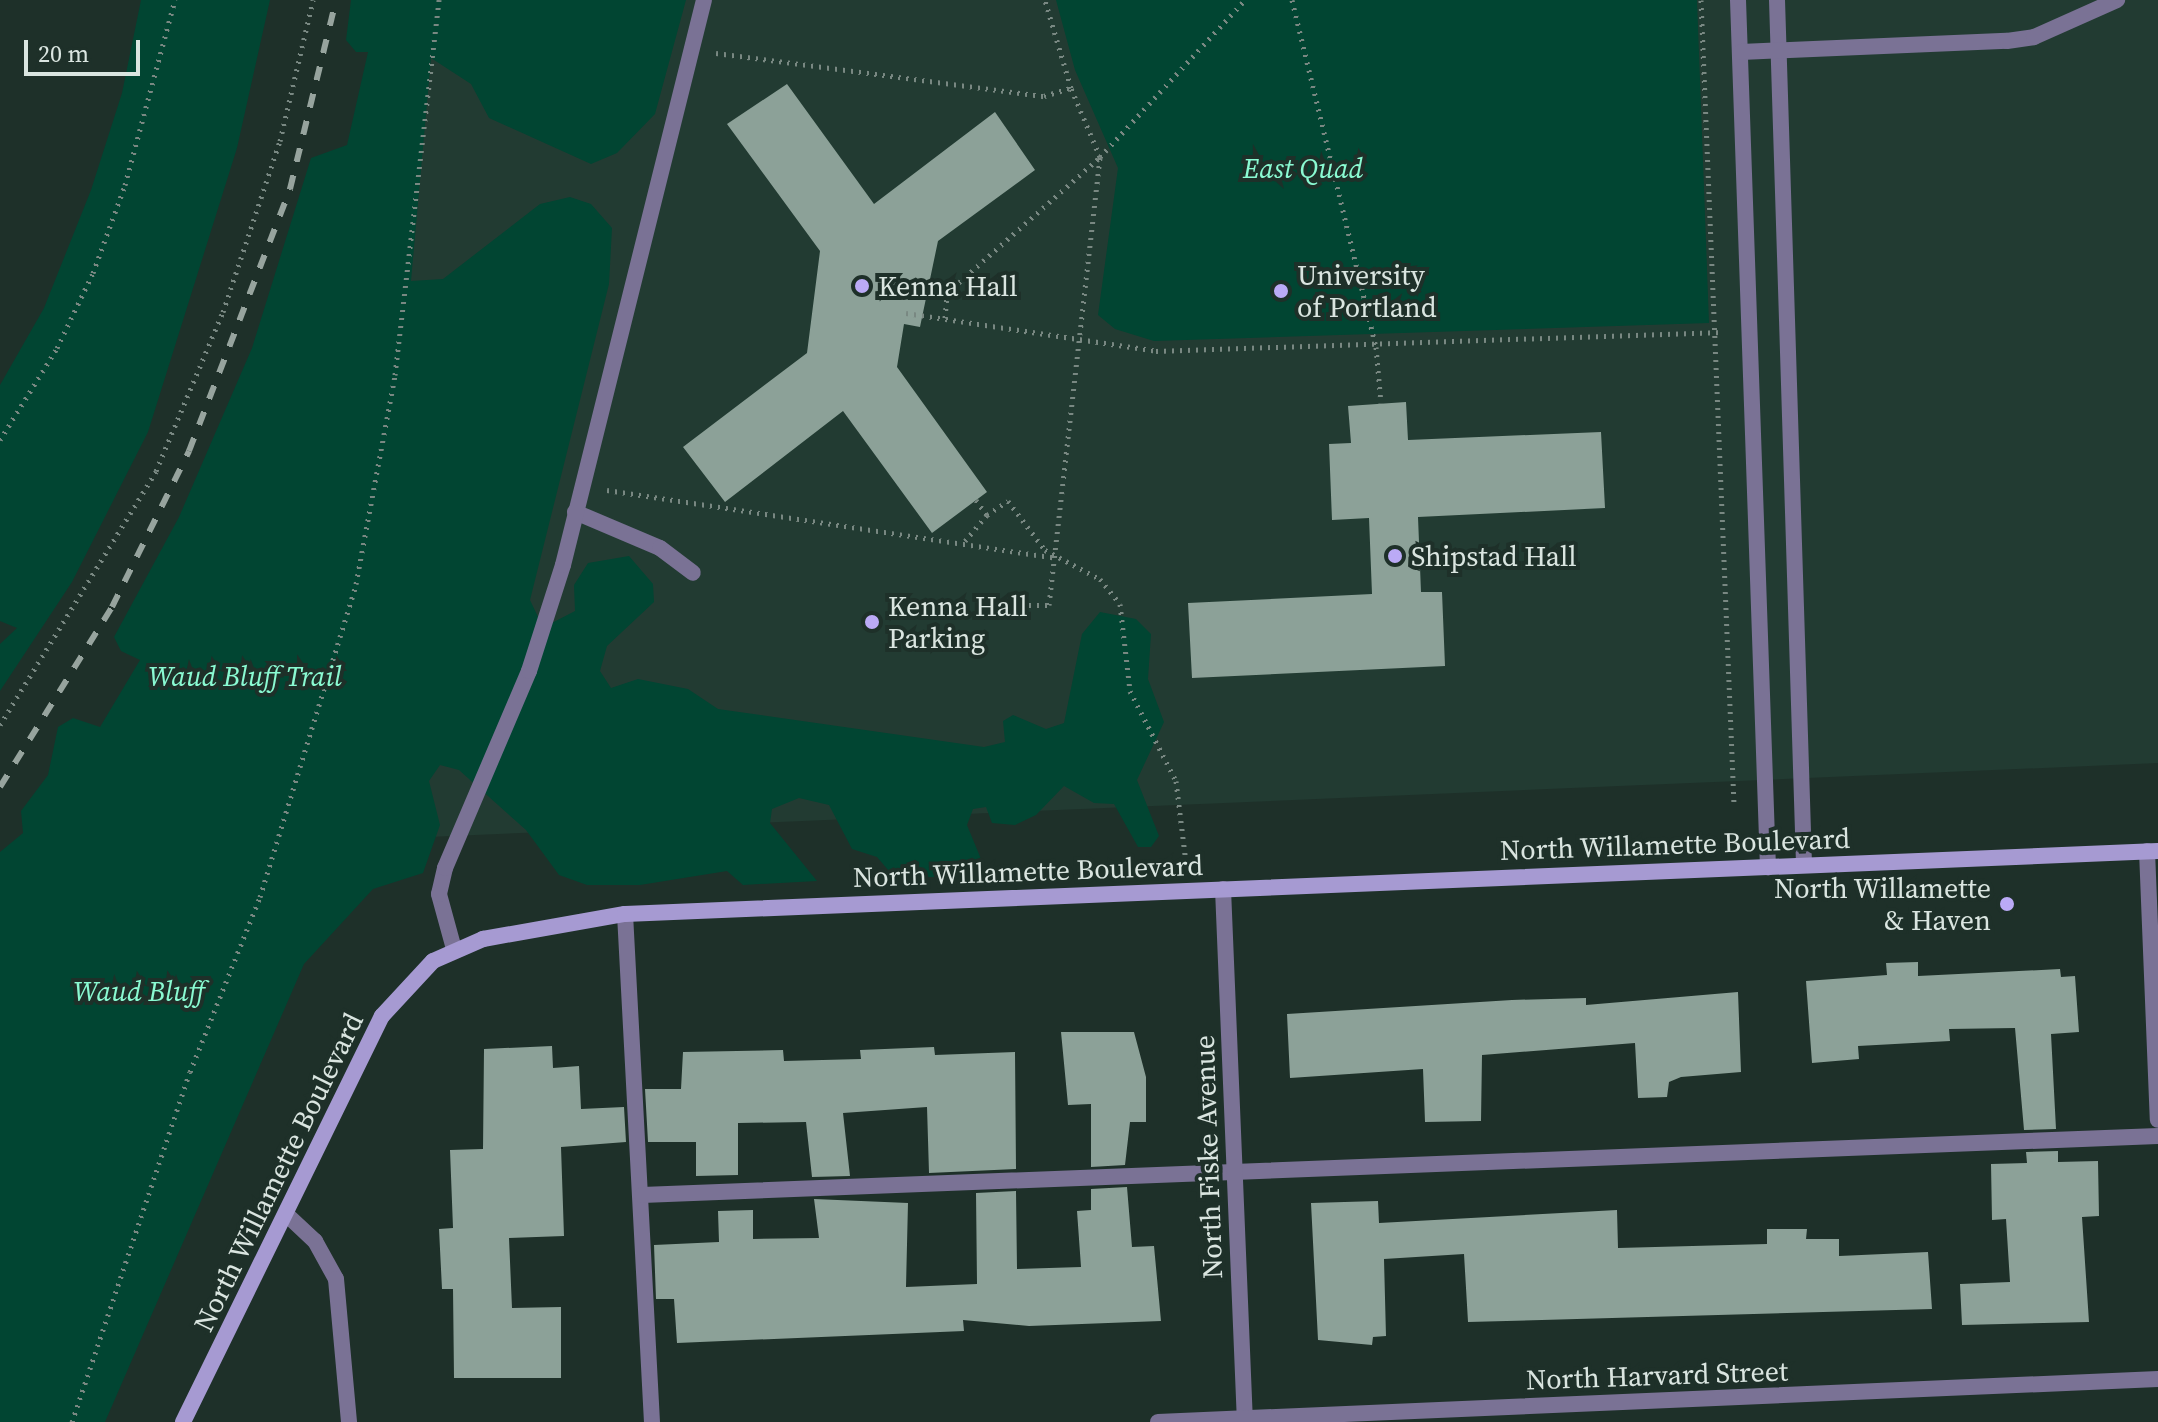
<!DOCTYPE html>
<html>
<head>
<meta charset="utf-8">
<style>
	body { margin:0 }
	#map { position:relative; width:2158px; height:1422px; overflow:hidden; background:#1e3029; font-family:"Source Serif 4",serif }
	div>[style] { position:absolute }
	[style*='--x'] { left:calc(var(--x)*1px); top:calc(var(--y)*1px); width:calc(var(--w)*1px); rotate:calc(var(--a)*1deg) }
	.built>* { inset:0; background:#223b32 }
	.green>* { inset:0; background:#014532 }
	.building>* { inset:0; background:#8ca198 }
	.path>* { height:5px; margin-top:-2.5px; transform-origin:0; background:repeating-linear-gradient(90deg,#798882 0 2px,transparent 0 8px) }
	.service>* { height:16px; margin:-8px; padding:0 8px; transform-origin:8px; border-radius:8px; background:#7a7295 }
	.minor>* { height:16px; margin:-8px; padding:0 8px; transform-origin:8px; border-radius:8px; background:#7a7295 }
	.secondary>* { height:16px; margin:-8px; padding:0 8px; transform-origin:8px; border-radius:8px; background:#a69ad2 }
	.rail>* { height:6px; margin-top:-3px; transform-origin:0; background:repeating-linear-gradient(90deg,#97a49e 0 14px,transparent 0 28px) }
	.dots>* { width:22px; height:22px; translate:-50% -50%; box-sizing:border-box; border:4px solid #1e3029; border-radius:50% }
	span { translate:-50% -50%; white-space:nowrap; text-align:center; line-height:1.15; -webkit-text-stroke:8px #1e3029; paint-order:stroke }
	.park-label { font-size:28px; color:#8afad2; font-style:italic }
	.poi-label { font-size:28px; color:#dae5e0 }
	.left { translate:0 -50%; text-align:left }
	.right { translate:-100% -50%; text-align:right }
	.street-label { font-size:28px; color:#dae5e0 }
	.scale { position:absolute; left:24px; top:40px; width:116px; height:36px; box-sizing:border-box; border:4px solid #dae5e0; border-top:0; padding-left:10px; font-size:24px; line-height:28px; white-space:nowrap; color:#dae5e0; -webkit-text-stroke:6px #1e3029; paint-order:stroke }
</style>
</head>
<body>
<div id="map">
	<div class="built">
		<div style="clip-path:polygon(437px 0,2158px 0,2158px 763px,358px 840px,373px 582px)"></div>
	</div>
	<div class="green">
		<div style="clip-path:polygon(141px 0,270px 0,237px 148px,148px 432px,72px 582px,0 691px,0 644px,17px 628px,0 621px,0 385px,44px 308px,91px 190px,122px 93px)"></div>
		<div style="clip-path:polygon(351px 0,686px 0,655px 114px,617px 153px,591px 164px,489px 118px,471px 84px,431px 58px,411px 281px,443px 279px,540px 204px,570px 197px,591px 204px,612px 228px,609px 284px,530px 600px,540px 621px,548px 625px,575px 611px,574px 585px,588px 563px,629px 556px,653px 584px,654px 602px,607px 646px,600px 671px,611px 688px,638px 679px,688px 689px,718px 709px,984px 747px,1005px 742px,1003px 721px,1013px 715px,1046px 729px,1064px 723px,1082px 634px,1100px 612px,1136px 619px,1151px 634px,1148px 679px,1164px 722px,1137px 780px,1159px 836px,1151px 847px,1138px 847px,1114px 804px,1094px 803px,1064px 786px,1036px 815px,1015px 825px,992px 823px,986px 807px,973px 809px,967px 825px,981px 859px,970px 876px,895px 878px,877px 857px,852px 849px,829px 805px,799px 798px,772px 809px,770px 823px,817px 881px,743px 885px,727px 871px,640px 885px,587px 885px,559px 875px,526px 830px,459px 770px,440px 765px,429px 781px,440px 825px,423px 873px,373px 889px,304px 964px,105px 1422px,0 1422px,0 852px,23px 833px,21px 811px,48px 775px,58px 727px,73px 718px,100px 727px,140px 660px,121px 651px,114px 637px,179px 517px,252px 348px,311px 158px,347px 145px,368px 52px,356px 52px,346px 40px)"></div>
		<div style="clip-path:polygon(1056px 0,1697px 0,1709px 323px,1154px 341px,1115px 329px,1098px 315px,1118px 168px,1075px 70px)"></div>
	</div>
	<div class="building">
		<div style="clip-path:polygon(787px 84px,874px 204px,995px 112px,1035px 170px,938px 241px,920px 327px,904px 324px,897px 367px,987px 492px,932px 533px,843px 411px,725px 502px,683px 447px,807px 353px,820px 251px,727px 124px)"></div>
		<div style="clip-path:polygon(1406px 402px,1408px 440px,1601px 432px,1605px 508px,1418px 517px,1421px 592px,1442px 592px,1445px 666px,1192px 678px,1188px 603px,1372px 594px,1369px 518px,1332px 520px,1329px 444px,1351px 443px,1348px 406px)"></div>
		<div style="clip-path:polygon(1918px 962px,1918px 976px,2060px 969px,2061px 977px,2075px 976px,2079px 1032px,2051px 1034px,2056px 1129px,2024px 1130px,2015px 1028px,1949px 1029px,1950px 1041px,1858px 1046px,1859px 1059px,1812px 1063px,1806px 981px,1887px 975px,1886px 963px)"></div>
		<div style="clip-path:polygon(1738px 992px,1741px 1072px,1681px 1077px,1669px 1082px,1667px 1097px,1638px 1098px,1635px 1043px,1482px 1055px,1481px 1121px,1425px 1122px,1423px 1069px,1290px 1078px,1287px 1014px,1512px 1000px,1586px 998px,1586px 1005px)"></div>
		<div style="clip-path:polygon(1061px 1032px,1134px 1032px,1146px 1077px,1146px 1122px,1130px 1122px,1125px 1165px,1091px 1167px,1091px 1104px,1068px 1105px)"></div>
		<div style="clip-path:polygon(552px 1046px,553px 1068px,579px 1066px,581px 1109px,624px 1107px,626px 1142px,561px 1147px,564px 1236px,509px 1238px,512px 1308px,561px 1307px,561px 1378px,454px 1378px,453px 1289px,442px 1289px,439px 1229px,453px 1228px,450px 1150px,483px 1149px,484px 1049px)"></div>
		<div style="clip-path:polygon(934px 1047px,935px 1055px,1015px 1052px,1016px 1169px,929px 1173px,927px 1107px,843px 1113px,850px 1176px,812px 1177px,806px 1122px,738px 1123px,738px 1175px,696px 1176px,696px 1142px,648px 1142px,645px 1089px,681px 1089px,683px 1052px,783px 1050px,784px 1061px,861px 1059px,860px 1050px)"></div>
		<div style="clip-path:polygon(2058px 1151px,2058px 1162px,2098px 1161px,2099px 1216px,2082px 1217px,2089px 1322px,1962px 1325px,1960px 1284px,2010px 1282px,2006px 1219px,1992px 1220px,1991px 1164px,2027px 1163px,2026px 1152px)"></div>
		<div style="clip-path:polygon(1127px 1187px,1132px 1247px,1154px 1246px,1161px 1321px,1029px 1326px,963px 1320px,964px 1331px,677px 1343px,674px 1299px,656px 1299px,654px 1245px,719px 1242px,718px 1211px,753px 1210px,753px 1239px,819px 1238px,814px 1199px,908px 1203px,906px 1287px,977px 1284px,976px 1193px,1016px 1191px,1017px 1269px,1081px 1267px,1077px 1211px,1091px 1210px,1091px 1189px)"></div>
		<div style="clip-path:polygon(1378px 1201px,1379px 1223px,1617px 1210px,1618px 1248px,1767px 1244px,1767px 1229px,1807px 1229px,1806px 1239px,1839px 1239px,1839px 1256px,1928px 1252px,1932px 1309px,1468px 1322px,1464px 1254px,1384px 1259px,1386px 1336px,1373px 1337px,1372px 1345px,1318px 1340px,1311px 1203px)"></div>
	</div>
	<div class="path">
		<div style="--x:1292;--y:0;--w:357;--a:76.4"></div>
		<div style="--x:1376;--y:347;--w:56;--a:84.9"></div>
		<div style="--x:1701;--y:0;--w:805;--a:87.65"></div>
		<div style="--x:716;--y:53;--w:331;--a:7.5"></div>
		<div style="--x:1044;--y:96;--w:28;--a:-17"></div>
		<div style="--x:906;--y:313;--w:253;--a:8.6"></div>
		<div style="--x:1156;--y:351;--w:568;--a:-1.92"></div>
		<div style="--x:945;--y:318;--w:25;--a:-85"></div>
		<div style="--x:947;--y:293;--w:205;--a:-41.6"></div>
		<div style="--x:1100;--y:157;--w:75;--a:-112.8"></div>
		<div style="--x:1071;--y:88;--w:92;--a:-106.5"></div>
		<div style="--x:0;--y:440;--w:108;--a:-58.2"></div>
		<div style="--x:57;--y:348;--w:83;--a:-64.4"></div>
		<div style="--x:93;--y:273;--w:94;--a:-70"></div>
		<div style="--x:125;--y:185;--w:192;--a:-74.9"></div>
		<div style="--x:607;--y:490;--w:454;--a:8.6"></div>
		<div style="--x:976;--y:500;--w:19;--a:54"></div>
		<div style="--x:987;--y:515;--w:25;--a:-34"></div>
		<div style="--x:1008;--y:501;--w:61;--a:52.9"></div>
		<div style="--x:1045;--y:550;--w:62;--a:27.8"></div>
		<div style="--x:1100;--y:579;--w:32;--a:51"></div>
		<div style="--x:1120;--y:604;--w:88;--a:83.4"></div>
		<div style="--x:1130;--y:691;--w:101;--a:62.9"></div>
		<div style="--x:1176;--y:781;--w:83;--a:83"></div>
		<div style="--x:965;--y:541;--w:34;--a:-50"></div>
		<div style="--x:1013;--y:605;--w:36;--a:0"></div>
		<div style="--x:1049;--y:605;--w:451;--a:-83.5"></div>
		<div style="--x:1100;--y:157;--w:214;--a:-47.3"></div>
		<div style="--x:0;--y:725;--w:298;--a:-58.4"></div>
		<div style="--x:156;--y:471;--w:173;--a:-67.2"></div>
		<div style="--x:223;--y:312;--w:180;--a:-71.6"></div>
		<div style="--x:280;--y:141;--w:145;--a:-76.8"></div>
		<div style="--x:72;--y:1422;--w:369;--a:-71.4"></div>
		<div style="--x:190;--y:1072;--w:188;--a:-68.2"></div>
		<div style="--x:260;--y:897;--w:327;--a:-72.9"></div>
		<div style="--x:356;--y:584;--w:213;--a:-79.4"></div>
		<div style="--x:395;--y:375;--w:378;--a:-83.3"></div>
	</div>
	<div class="service">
		<div style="--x:1738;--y:0;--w:868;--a:88.02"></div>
		<div style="--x:1777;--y:0;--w:865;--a:88.21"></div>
		<div style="--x:1741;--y:52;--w:266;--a:-2.4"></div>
		<div style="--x:2007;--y:41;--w:27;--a:-8"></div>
		<div style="--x:2034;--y:37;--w:91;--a:-24"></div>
		<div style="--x:575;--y:512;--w:92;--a:23"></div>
		<div style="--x:660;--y:548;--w:41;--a:37.1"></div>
		<div style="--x:625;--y:914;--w:509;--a:86.96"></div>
		<div style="--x:454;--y:949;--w:57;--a:-105.3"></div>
		<div style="--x:439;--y:894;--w:27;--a:-77"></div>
		<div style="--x:445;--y:868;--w:214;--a:-66.9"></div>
		<div style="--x:529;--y:671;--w:111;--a:-72.2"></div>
		<div style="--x:563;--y:565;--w:582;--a:-75.99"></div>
		<div style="--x:642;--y:1195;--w:1517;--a:-2.23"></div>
	</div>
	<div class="minor">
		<div style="--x:2147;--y:851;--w:269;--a:87.7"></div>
		<div style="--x:1223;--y:889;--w:533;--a:87.64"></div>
		<div style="--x:286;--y:1214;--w:40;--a:43"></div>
		<div style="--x:315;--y:1241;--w:43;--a:61.1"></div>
		<div style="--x:336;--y:1279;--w:144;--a:84.8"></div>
		<div style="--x:1158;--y:1422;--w:1001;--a:-2.46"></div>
	</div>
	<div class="secondary">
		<div style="--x:183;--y:1422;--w:452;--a:-63.9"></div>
		<div style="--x:382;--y:1016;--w:75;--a:-47.2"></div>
		<div style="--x:433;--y:961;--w:55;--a:-23.7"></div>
		<div style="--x:483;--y:939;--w:144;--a:-10"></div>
		<div style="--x:625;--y:914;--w:1534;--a:-2.35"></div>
	</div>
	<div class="rail">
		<div style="--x:0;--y:787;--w:212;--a:-58.1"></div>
		<div style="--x:112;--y:607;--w:174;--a:-63.7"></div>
		<div style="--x:189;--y:451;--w:281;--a:-68.9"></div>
		<div style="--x:290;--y:189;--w:195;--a:-76.3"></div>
	</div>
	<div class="dots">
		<div style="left:862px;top:286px;background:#bbaaf6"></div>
		<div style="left:1281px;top:291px;background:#bbaaf6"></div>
		<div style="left:1395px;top:556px;background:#bbaaf6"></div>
		<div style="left:872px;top:622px;background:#bbaaf6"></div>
		<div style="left:2007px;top:904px;background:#bbaaf6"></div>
	</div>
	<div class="park-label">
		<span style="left:1303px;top:168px">East Quad</span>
		<span style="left:245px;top:676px">Waud Bluff Trail</span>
		<span style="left:139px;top:991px">Waud Bluff</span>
	</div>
	<div class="poi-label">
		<span class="left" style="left:1297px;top:291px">University<br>of Portland</span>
		<span class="left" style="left:878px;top:286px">Kenna Hall</span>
		<span class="left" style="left:1411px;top:556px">Shipstad Hall</span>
		<span class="left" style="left:888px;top:622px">Kenna Hall<br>Parking</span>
		<span class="right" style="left:1991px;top:904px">North Willamette<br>&amp; Haven</span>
	</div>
	<div class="street-label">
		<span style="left:1675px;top:844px;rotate:-2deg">North Willamette Boulevard</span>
		<span style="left:1028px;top:871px;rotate:-2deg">North Willamette Boulevard</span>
		<span style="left:1208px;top:1157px;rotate:-92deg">North Fiske Avenue</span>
		<span style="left:278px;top:1172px;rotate:-64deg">North Willamette Boulevard</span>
		<span style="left:1657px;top:1375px;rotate:-2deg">North Harvard Street</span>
	</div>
	<div class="scale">20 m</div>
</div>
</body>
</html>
